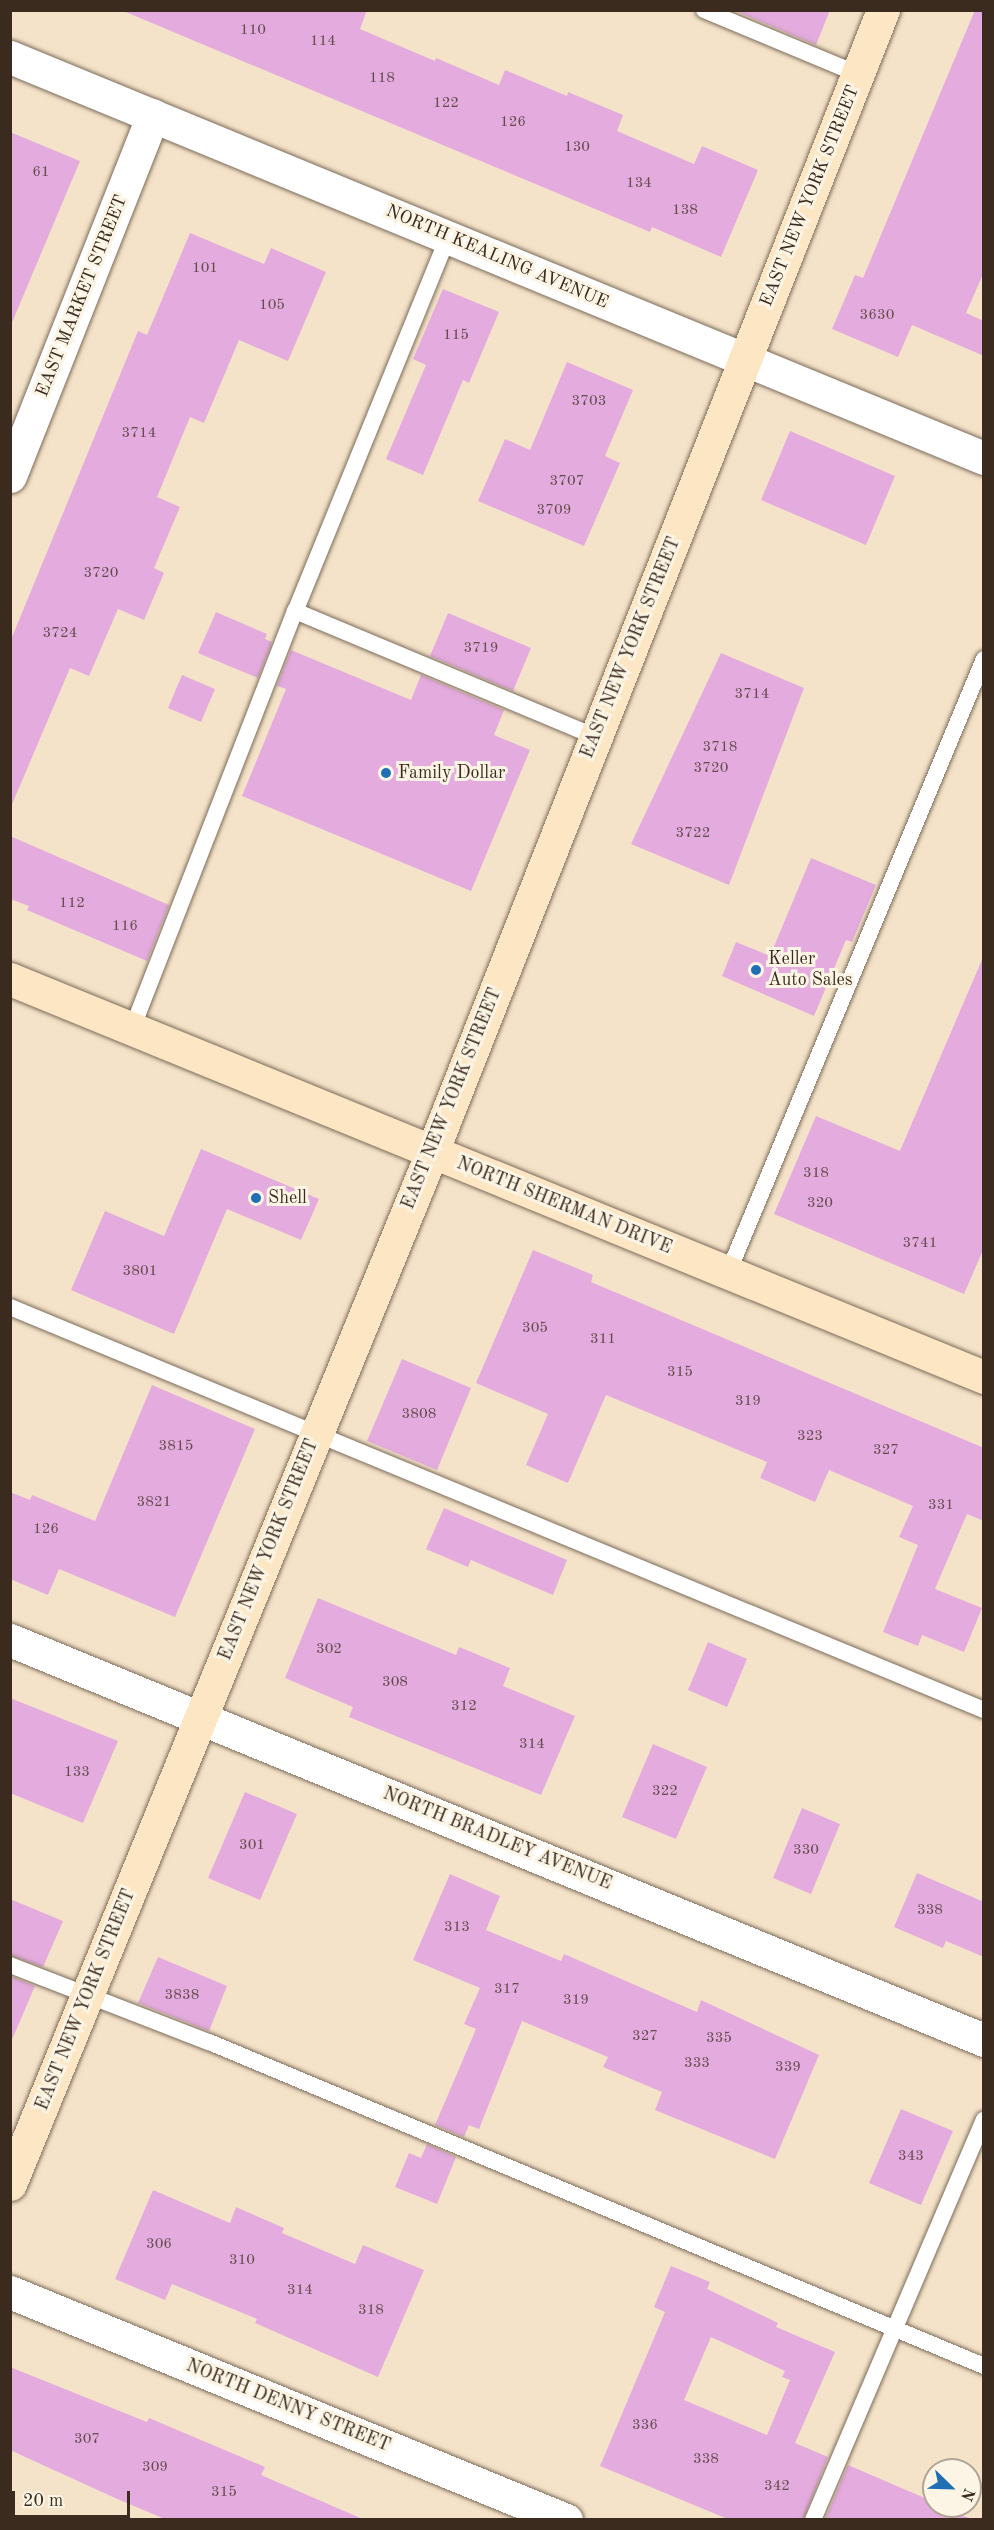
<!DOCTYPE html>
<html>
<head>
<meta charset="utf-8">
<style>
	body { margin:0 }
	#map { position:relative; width:994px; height:2530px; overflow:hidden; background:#f5e3c9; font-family:"Old Standard TT",serif }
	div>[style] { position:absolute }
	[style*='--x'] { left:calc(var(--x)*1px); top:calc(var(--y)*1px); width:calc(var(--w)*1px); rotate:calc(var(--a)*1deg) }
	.building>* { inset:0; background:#e4acde }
	.roads { filter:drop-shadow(0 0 2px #7c6b5a) drop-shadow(0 0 2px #7c6b5a) }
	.service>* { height:16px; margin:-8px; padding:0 8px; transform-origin:8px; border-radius:8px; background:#fff }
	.minor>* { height:33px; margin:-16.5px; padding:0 16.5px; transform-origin:16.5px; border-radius:16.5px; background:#fff }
	.secondary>* { height:33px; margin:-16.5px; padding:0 16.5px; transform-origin:16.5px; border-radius:16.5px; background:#fce6c4 }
	.dots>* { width:16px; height:16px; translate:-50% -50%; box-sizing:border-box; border:3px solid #fcf5e5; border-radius:50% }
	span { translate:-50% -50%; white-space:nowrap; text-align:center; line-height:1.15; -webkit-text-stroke:6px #fcf5e5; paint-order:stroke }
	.number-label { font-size:15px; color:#654a4e }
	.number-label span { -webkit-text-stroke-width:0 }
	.street-label { font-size:18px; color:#3b2a1e }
	.poi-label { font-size:18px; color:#3b2a1e }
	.left { translate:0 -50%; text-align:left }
	.frame { position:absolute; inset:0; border:12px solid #3b2a1e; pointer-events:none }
	.north { position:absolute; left:922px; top:2458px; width:60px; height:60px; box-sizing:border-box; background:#fcf5e5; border:2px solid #afa495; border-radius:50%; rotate:113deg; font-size:16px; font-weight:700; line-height:24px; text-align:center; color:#3b2a1e }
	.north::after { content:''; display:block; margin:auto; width:21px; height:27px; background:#1f6fb2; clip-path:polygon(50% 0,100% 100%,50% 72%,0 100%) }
	.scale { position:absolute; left:12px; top:2491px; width:118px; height:27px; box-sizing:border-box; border:3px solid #3b2a1e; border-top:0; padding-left:8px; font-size:18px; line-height:21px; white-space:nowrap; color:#3b2a1e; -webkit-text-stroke:4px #fcf5e5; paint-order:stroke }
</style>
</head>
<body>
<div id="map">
	<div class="building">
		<div style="clip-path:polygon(121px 10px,367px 10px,360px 29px,435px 61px,436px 58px,499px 85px,505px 70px,567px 96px,568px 92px,623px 115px,617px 131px,694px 164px,702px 146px,758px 170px,721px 257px,652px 227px,650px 232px)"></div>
		<div style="clip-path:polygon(733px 10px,830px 10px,816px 45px)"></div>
		<div style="clip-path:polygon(975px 10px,984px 10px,984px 272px,966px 313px,984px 321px,984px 356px,912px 325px,898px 357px,832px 329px,855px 275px,863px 278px)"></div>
		<div style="clip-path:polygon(10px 132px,80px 161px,11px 325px,10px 325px)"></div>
		<div style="clip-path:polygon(190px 233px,264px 264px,271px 248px,326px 272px,288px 361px,239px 340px,204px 423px,190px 417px,157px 497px,180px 507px,154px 568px,164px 573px,144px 620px,118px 609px,89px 676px,70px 668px,10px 809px,10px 642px,138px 331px,147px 335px)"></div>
		<div style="clip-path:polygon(443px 289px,499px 312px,469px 383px,463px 380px,423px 475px,386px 459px,426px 365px,413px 359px)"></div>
		<div style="clip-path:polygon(567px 362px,633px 390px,605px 456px,620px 463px,584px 546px,478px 501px,505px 439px,530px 450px)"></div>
		<div style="clip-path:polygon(790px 431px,895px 476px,866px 545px,761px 500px)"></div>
		<div style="clip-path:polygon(216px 612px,267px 634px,265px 639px,272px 642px,258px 678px,198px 653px)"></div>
		<div style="clip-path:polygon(448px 613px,531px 648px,513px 691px,430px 656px)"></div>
		<div style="clip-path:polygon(291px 650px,411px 700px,421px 675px,504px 710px,494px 735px,530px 750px,471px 891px,242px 796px,286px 689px,277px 686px)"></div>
		<div style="clip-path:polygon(721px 653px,804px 688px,729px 885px,631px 844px)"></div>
		<div style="clip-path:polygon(182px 675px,215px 689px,201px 722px,168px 708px)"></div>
		<div style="clip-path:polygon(10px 836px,169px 905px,147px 961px,27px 910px,29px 906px,10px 899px)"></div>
		<div style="clip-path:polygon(811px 858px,876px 885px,852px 942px,846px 940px,814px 1016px,722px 976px,736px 942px,770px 956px)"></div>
		<div style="clip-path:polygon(984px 955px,984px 1248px,964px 1294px,774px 1214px,816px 1116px,900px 1151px)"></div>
		<div style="clip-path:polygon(201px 1149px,319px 1199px,301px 1240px,227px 1209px,174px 1334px,71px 1290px,105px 1211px,164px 1236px)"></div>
		<div style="clip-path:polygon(533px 1250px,593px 1275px,591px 1282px,984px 1448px,984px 1521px,967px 1514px,935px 1589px,982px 1608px,964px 1652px,922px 1635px,918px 1646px,883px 1632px,918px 1545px,899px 1537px,913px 1506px,829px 1470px,815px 1502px,760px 1478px,767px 1462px,606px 1395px,568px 1483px,526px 1465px,548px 1414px,476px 1383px)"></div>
		<div style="clip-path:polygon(402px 1359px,471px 1388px,437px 1470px,367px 1441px)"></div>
		<div style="clip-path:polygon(152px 1385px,255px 1429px,175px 1617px,59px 1569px,48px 1595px,10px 1579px,10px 1492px,30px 1500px,32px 1495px,95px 1521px)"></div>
		<div style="clip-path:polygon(444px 1508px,567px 1560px,553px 1595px,471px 1560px,468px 1567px,426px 1549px)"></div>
		<div style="clip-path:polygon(318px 1598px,456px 1655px,459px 1647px,510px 1668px,503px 1686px,575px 1716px,541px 1795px,349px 1717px,353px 1707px,285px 1678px)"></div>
		<div style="clip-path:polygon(708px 1642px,747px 1659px,727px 1707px,688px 1690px)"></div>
		<div style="clip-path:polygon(10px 1698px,118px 1741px,83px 1823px,10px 1793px)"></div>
		<div style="clip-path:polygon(653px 1744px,707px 1767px,676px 1839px,622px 1817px)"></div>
		<div style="clip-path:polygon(245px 1792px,297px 1814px,260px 1900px,208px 1878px)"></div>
		<div style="clip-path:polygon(802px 1808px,840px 1824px,811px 1894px,773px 1878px)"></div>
		<div style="clip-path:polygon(917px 1873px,984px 1902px,984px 1957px,946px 1941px,943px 1948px,894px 1927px)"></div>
		<div style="clip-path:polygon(450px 1874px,500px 1896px,486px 1930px,561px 1961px,564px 1954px,697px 2012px,701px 2000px,819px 2055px,775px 2159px,655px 2110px,662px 2092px,603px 2067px,608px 2057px,522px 2021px,479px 2129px,469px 2125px,464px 2137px,435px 2125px,476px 2029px,464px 2024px,480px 1988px,413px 1960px)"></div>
		<div style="clip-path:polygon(10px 1899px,63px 1921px,43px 1967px,10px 1955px)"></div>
		<div style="clip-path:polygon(158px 1957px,227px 1986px,209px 2031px,138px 2003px)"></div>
		<div style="clip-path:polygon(10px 1976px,35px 1986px,11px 2042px,10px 2042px)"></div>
		<div style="clip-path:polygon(901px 2109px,953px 2131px,921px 2205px,869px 2183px)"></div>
		<div style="clip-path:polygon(427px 2144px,456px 2157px,437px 2204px,395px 2187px,409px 2153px,421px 2158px)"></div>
		<div style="clip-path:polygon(153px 2190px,230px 2223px,236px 2207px,284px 2228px,282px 2233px,355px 2264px,363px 2245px,424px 2270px,378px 2377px,255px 2323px,257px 2319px,172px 2284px,165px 2300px,115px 2279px)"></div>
		<div style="clip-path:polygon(evenodd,671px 2266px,710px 2282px,707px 2289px,778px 2323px,776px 2327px,835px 2352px,795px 2443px,828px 2457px,803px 2520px,730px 2520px,600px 2466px,665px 2312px,654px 2307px,671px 2266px,711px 2337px,785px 2371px,782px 2377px,790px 2380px,767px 2435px,684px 2400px,711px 2337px)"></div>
		<div style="clip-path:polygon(10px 2367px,147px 2422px,149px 2418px,265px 2467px,261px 2475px,365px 2520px,167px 2520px,115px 2498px,10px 2450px)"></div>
		<div style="clip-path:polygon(848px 2465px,934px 2502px,934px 2506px,975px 2520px,825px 2520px)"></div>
	</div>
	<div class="roads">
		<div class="service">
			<div style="--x:704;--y:10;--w:167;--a:22.6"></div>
			<div style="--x:448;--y:237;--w:404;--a:112.2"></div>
			<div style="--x:295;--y:611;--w:326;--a:22.7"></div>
			<div style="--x:132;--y:1029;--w:449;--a:-68.7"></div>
			<div style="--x:728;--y:1273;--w:665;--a:-67.37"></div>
			<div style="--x:10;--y:1307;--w:1054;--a:22.48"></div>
			<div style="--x:10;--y:1965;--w:213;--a:21.2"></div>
			<div style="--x:209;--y:2042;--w:840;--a:22.69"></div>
			<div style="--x:813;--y:2520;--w:435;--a:-66.9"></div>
		</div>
		<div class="minor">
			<div style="--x:10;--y:57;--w:1053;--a:22.38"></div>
			<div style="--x:10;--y:476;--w:388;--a:-68.4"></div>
			<div style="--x:10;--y:1640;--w:1053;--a:22.33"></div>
			<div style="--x:10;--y:2292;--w:601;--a:22.3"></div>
		</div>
		<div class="secondary">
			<div style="--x:10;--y:979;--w:1052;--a:22.23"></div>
			<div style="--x:10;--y:2184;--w:1115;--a:-67.76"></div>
			<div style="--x:432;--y:1152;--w:1228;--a:-68.45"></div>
		</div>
	</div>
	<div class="dots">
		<div style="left:386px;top:773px;background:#1f6fb2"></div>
		<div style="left:756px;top:970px;background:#1f6fb2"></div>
		<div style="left:256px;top:1198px;background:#1f6fb2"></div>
	</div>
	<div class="number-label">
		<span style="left:253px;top:31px">110</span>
		<span style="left:323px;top:42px">114</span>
		<span style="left:382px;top:79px">118</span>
		<span style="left:446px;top:104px">122</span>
		<span style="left:513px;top:123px">126</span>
		<span style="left:577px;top:148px">130</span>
		<span style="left:41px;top:173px">61</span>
		<span style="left:639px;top:184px">134</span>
		<span style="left:685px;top:211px">138</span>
		<span style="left:205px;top:269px">101</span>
		<span style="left:272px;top:306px">105</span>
		<span style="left:877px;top:316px">3630</span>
		<span style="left:456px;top:336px">115</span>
		<span style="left:589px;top:402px">3703</span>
		<span style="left:139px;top:434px">3714</span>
		<span style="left:567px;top:482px">3707</span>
		<span style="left:554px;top:511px">3709</span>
		<span style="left:101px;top:574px">3720</span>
		<span style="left:60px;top:634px">3724</span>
		<span style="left:481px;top:649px">3719</span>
		<span style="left:752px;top:695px">3714</span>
		<span style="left:720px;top:748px">3718</span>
		<span style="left:711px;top:769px">3720</span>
		<span style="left:693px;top:834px">3722</span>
		<span style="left:72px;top:904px">112</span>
		<span style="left:125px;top:927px">116</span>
		<span style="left:816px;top:1174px">318</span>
		<span style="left:820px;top:1204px">320</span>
		<span style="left:920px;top:1244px">3741</span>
		<span style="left:140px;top:1272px">3801</span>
		<span style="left:535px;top:1329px">305</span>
		<span style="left:603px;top:1340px">311</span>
		<span style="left:680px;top:1373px">315</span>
		<span style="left:748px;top:1402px">319</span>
		<span style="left:419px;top:1415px">3808</span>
		<span style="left:810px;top:1437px">323</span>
		<span style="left:176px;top:1447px">3815</span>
		<span style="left:886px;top:1451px">327</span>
		<span style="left:154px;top:1503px">3821</span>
		<span style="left:941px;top:1506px">331</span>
		<span style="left:46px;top:1530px">126</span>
		<span style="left:329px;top:1650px">302</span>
		<span style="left:395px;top:1683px">308</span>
		<span style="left:464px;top:1707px">312</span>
		<span style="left:532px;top:1745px">314</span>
		<span style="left:77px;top:1773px">133</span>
		<span style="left:665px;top:1792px">322</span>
		<span style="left:252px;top:1846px">301</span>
		<span style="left:806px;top:1851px">330</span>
		<span style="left:930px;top:1911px">338</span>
		<span style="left:457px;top:1928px">313</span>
		<span style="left:507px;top:1990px">317</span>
		<span style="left:182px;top:1996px">3838</span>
		<span style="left:576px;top:2001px">319</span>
		<span style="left:645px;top:2037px">327</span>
		<span style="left:719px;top:2039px">335</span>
		<span style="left:697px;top:2064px">333</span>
		<span style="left:788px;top:2068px">339</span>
		<span style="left:911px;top:2157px">343</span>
		<span style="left:159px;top:2245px">306</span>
		<span style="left:242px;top:2261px">310</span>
		<span style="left:300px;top:2291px">314</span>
		<span style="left:371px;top:2311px">318</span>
		<span style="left:645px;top:2426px">336</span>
		<span style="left:87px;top:2440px">307</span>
		<span style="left:706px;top:2460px">338</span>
		<span style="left:155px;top:2468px">309</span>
		<span style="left:777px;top:2487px">342</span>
		<span style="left:224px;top:2493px">315</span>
	</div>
	<div class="street-label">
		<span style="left:810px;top:196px;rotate:-68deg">EAST NEW YORK STREET</span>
		<span style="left:497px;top:257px;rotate:23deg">NORTH KEALING AVENUE</span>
		<span style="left:82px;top:296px;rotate:-68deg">EAST MARKET STREET</span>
		<span style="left:631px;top:648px;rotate:-68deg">EAST NEW YORK STREET</span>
		<span style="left:452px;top:1099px;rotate:-68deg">EAST NEW YORK STREET</span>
		<span style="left:564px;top:1206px;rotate:22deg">NORTH SHERMAN DRIVE</span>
		<span style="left:269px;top:1550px;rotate:-68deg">EAST NEW YORK STREET</span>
		<span style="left:497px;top:1839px;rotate:22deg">NORTH BRADLEY AVENUE</span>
		<span style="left:86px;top:2000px;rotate:-68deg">EAST NEW YORK STREET</span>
		<span style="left:288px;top:2406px;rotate:22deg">NORTH DENNY STREET</span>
	</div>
	<div class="poi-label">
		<span class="left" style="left:398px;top:773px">Family Dollar</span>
		<span class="left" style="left:768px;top:970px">Keller<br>Auto Sales</span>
		<span class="left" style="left:268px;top:1198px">Shell</span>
	</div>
	<div class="frame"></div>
	<div class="north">N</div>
	<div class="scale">20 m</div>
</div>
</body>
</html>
